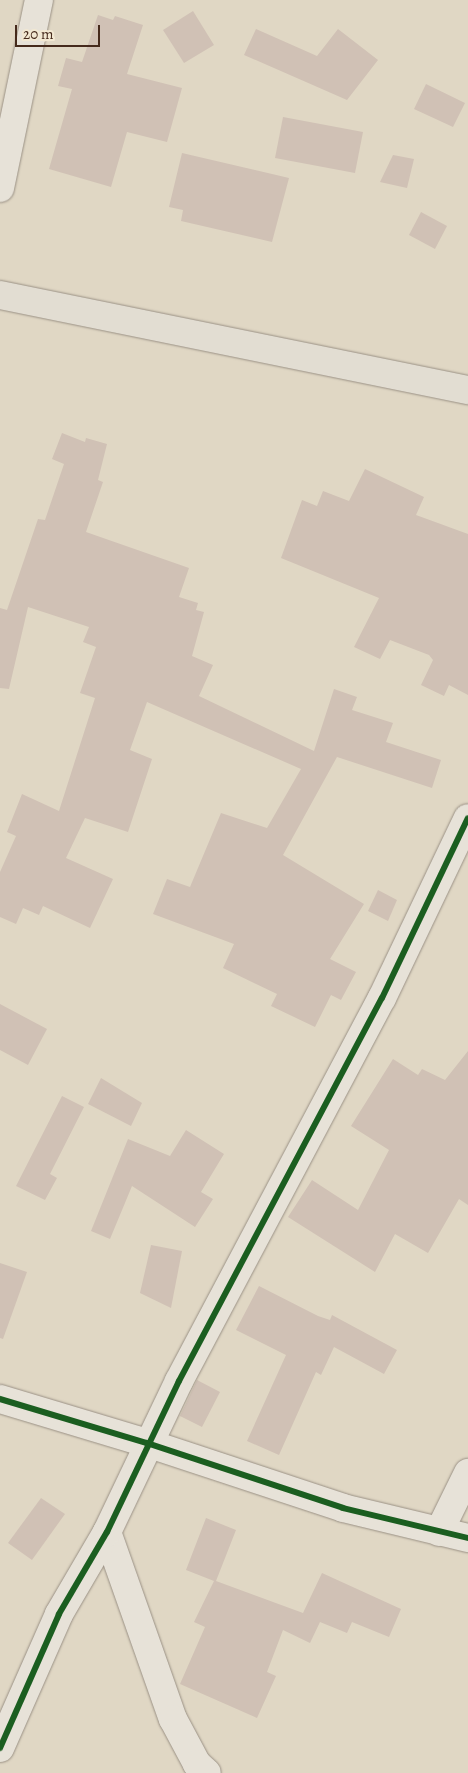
<!DOCTYPE html>
<html>
<head>
<meta charset="utf-8">
<style>
	body { margin:0 }
	#map { position:relative; width:468px; height:1773px; overflow:hidden; background:#e0d7c4; font-family:Alegreya,serif }
	div>[style] { position:absolute }
	[style*='--x'] { left:calc(var(--x)*1px); top:calc(var(--y)*1px); width:calc(var(--w)*1px); rotate:calc(var(--a)*1deg) }
	.building>* { inset:0; background:#d0c1b5 }
	.roads { filter:drop-shadow(0 0 1px #9a9185) drop-shadow(0 0 1px #9a9185) }
	.minor>* { height:28px; margin:-14px; padding:0 14px; transform-origin:14px; border-radius:14px; background:#e7e2d8 }
	.major>* { height:28px; margin:-14px; padding:0 14px; transform-origin:14px; border-radius:14px; background:#e2ddd2 }
	.cycleway>* { height:6px; margin:-3px; padding:0 3px; transform-origin:3px; border-radius:3px; background:#1b5e20 }
	span { translate:-50% -50%; white-space:nowrap; text-align:center; line-height:1.15; -webkit-text-stroke:4.5px #f2e8d2; paint-order:stroke }
	.scale { position:absolute; left:15px; top:25px; width:85px; height:22px; box-sizing:border-box; border:2px solid #452a1c; border-top:0; padding-left:6px; font-size:15px; line-height:18px; white-space:nowrap; color:#452a1c; -webkit-text-stroke:4px #f2e8d2; paint-order:stroke }
</style>
</head>
<body>
<div id="map">
	<div class="building">
		<div style="clip-path:polygon(193px 11px,214px 45px,184px 63px,163px 30px)"></div>
		<div style="clip-path:polygon(98px 15px,113px 20px,115px 16px,143px 25px,127px 74px,182px 88px,167px 142px,127px 132px,111px 187px,49px 169px,72px 89px,58px 86px,66px 58px,82px 62px)"></div>
		<div style="clip-path:polygon(256px 29px,317px 56px,338px 29px,378px 60px,347px 100px,244px 55px)"></div>
		<div style="clip-path:polygon(426px 84px,465px 103px,453px 127px,414px 109px)"></div>
		<div style="clip-path:polygon(283px 117px,363px 132px,355px 173px,275px 158px)"></div>
		<div style="clip-path:polygon(182px 153px,289px 178px,272px 242px,181px 221px,183px 210px,169px 207px)"></div>
		<div style="clip-path:polygon(393px 155px,414px 159px,407px 188px,380px 182px)"></div>
		<div style="clip-path:polygon(421px 212px,447px 226px,435px 249px,409px 235px)"></div>
		<div style="clip-path:polygon(62px 433px,85px 442px,86px 438px,107px 444px,98px 480px,103px 482px,86px 532px,189px 568px,179px 597px,198px 603px,196px 610px,204px 612px,192px 656px,213px 665px,199px 696px,314px 751px,334px 689px,357px 697px,352px 710px,393px 723px,386px 742px,441px 760px,432px 788px,337px 757px,283px 855px,364px 904px,330px 959px,356px 972px,341px 1000px,331px 995px,315px 1027px,271px 1006px,277px 994px,223px 968px,234px 944px,153px 914px,167px 879px,190px 887px,221px 813px,267px 828px,301px 769px,147px 702px,130px 750px,152px 759px,128px 832px,85px 818px,66px 858px,113px 879px,90px 928px,43px 906px,39px 915px,23px 908px,16px 924px,0 917px,0 872px,16px 836px,7px 832px,22px 794px,59px 811px,95px 698px,80px 693px,96px 647px,83px 642px,89px 627px,28px 607px,9px 689px,0 688px,0 608px,7px 610px,38px 519px,45px 520px,64px 464px,52px 459px)"></div>
		<div style="clip-path:polygon(365px 469px,424px 497px,416px 515px,468px 534px,468px 695px,449px 685px,444px 696px,421px 685px,433px 660px,429px 655px,390px 640px,380px 659px,354px 647px,379px 598px,281px 558px,302px 500px,317px 506px,323px 491px,349px 501px)"></div>
		<div style="clip-path:polygon(378px 890px,397px 900px,388px 921px,368px 911px)"></div>
		<div style="clip-path:polygon(0 1004px,47px 1029px,28px 1065px,0 1050px)"></div>
		<div style="clip-path:polygon(468px 1051px,468px 1205px,459px 1199px,428px 1253px,395px 1234px,375px 1272px,288px 1217px,312px 1180px,358px 1210px,389px 1150px,351px 1126px,393px 1059px,418px 1075px,422px 1069px,445px 1080px)"></div>
		<div style="clip-path:polygon(101px 1078px,142px 1103px,131px 1126px,88px 1104px)"></div>
		<div style="clip-path:polygon(62px 1096px,84px 1107px,50px 1174px,57px 1178px,45px 1200px,16px 1186px)"></div>
		<div style="clip-path:polygon(186px 1130px,224px 1154px,201px 1192px,213px 1199px,195px 1227px,132px 1186px,110px 1239px,91px 1231px,128px 1139px,170px 1156px)"></div>
		<div style="clip-path:polygon(151px 1245px,182px 1251px,171px 1308px,140px 1293px)"></div>
		<div style="clip-path:polygon(0 1263px,27px 1272px,3px 1339px,0 1338px)"></div>
		<div style="clip-path:polygon(259px 1286px,318px 1316px,330px 1320px,332px 1315px,397px 1350px,384px 1374px,334px 1347px,321px 1375px,316px 1372px,279px 1455px,247px 1441px,286px 1355px,236px 1330px)"></div>
		<div style="clip-path:polygon(197px 1380px,220px 1392px,202px 1427px,180px 1416px)"></div>
		<div style="clip-path:polygon(41px 1498px,65px 1514px,32px 1560px,8px 1543px)"></div>
		<div style="clip-path:polygon(206px 1518px,236px 1530px,216px 1581px,303px 1613px,322px 1573px,401px 1609px,389px 1637px,352px 1622px,347px 1633px,320px 1622px,310px 1643px,283px 1630px,267px 1672px,276px 1676px,257px 1718px,180px 1684px,205px 1627px,194px 1622px,214px 1581px,186px 1570px)"></div>
	</div>
	<div class="roads">
		<div class="minor">
			<div style="--x:0;--y:188;--w:192;--a:-78.3"></div>
			<div style="--x:0;--y:1399;--w:153;--a:16.7"></div>
			<div style="--x:147;--y:1443;--w:206;--a:18.3"></div>
			<div style="--x:343;--y:1508;--w:129;--a:13.5"></div>
			<div style="--x:107;--y:1532;--w:198;--a:70.6"></div>
			<div style="--x:173;--y:1719;--w:51;--a:61.9"></div>
			<div style="--x:197;--y:1764;--w:13;--a:42"></div>
			<div style="--x:439;--y:1532;--w:66;--a:-63.8"></div>
			<div style="--x:0;--y:1748;--w:146;--a:-66.2"></div>
			<div style="--x:59;--y:1614;--w:95;--a:-59.7"></div>
			<div style="--x:107;--y:1532;--w:167;--a:-64.5"></div>
			<div style="--x:179;--y:1381;--w:433;--a:-62.1"></div>
			<div style="--x:382;--y:998;--w:199;--a:-64.5"></div>
		</div>
		<div class="major">
			<div style="--x:0;--y:295;--w:478;--a:11.5"></div>
		</div>
	</div>
	<div class="cycleway">
		<div style="--x:0;--y:1399;--w:153;--a:16.7"></div>
		<div style="--x:147;--y:1443;--w:206;--a:18.3"></div>
		<div style="--x:343;--y:1508;--w:129;--a:13.5"></div>
		<div style="--x:0;--y:1748;--w:146;--a:-66.2"></div>
		<div style="--x:59;--y:1614;--w:95;--a:-59.7"></div>
		<div style="--x:107;--y:1532;--w:167;--a:-64.5"></div>
		<div style="--x:179;--y:1381;--w:433;--a:-62.1"></div>
		<div style="--x:382;--y:998;--w:199;--a:-64.5"></div>
	</div>
	<div class="scale">20 m</div>
</div>
</body>
</html>
